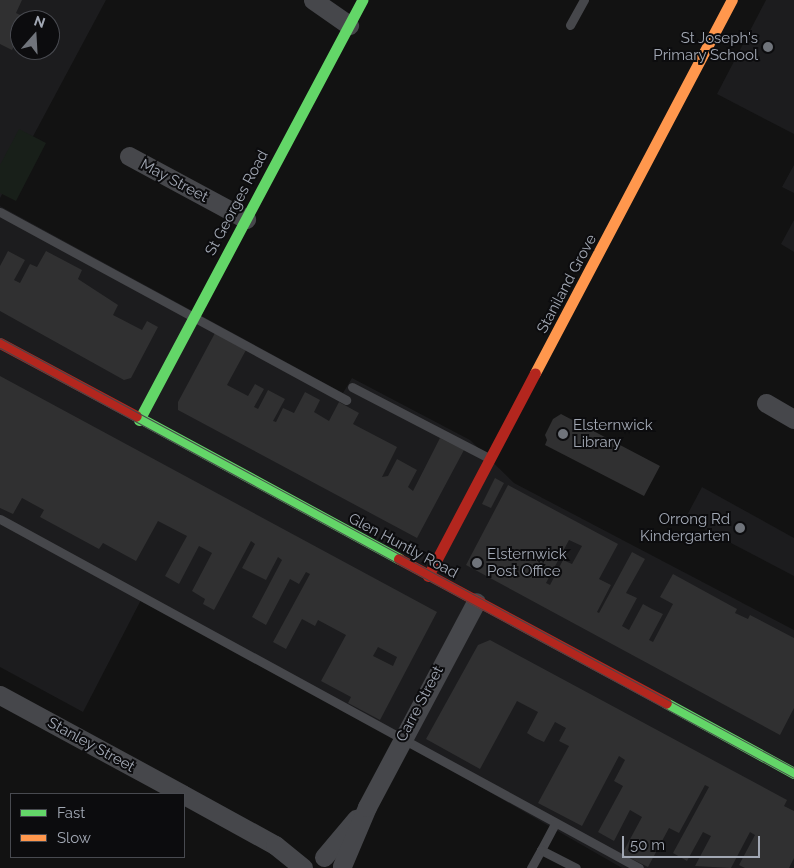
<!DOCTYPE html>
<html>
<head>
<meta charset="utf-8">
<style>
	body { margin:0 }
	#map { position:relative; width:794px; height:868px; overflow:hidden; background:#121212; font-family:Raleway,sans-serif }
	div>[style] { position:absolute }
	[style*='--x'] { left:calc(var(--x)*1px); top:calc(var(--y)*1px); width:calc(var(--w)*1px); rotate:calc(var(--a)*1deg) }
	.built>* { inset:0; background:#1c1c1e }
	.green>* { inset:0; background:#181f19 }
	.building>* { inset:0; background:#303031 }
	.lane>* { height:9px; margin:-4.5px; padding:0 4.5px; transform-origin:4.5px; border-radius:4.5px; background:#46474b }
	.street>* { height:19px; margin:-9.5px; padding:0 9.5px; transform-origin:9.5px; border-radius:9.5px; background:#46474b }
	.fast>* { height:11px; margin:-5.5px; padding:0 5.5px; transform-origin:5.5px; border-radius:5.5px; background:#63d668 }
	.slow>* { height:11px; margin:-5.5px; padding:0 5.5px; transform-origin:5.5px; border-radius:5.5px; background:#ff974d }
	.jam>* { height:11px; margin:-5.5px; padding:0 5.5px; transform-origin:5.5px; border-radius:5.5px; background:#b3261e }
	.tram>* { height:1px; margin:-0.5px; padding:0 0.5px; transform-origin:0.5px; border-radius:0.5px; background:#46474a }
	.dots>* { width:14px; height:14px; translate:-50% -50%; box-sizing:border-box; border:2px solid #0c0c0e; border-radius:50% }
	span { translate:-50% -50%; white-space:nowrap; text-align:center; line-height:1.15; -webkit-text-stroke:4px #0c0c0e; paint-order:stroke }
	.poi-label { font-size:15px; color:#a2a8b4 }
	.right { translate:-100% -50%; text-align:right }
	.left { translate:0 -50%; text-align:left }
	.street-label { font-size:15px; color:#a2a8b4 }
	.legend { position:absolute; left:10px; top:793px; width:175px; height:65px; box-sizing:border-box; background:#0c0c0e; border:1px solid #484a50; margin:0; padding:6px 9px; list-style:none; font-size:15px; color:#a2a8b4 }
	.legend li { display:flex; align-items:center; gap:10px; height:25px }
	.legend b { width:25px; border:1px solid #484a50 }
	.north { position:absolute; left:10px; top:10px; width:50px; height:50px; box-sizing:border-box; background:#0c0c0e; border:1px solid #484a50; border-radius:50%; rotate:19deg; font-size:14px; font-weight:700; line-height:20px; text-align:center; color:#a2a8b4 }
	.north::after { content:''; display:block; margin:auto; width:18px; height:22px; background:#70747b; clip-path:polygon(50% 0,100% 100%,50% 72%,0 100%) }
	.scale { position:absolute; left:622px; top:836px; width:138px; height:22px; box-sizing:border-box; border:2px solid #a2a8b4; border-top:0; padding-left:6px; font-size:15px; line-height:18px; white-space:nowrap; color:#a2a8b4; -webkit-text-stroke:4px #0c0c0e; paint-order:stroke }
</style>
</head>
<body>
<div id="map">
	<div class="built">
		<div style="clip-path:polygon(evenodd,0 0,106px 0,0 198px,0 0,20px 20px,50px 20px,50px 50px,20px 50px,20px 20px)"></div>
		<div style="clip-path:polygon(766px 0,794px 0,794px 134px,717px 94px)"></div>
		<div style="clip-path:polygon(794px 165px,794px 193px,782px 187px)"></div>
		<div style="clip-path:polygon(0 206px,343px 393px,352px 378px,470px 440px,514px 483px,794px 630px,794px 868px,622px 868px,373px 725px,141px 600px,83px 712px,0 667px)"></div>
		<div style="clip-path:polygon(794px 220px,794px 252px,781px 244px)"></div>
		<div style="clip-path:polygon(702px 487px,794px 538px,794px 576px,685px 519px)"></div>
	</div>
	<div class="green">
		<div style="clip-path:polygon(19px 129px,46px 143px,16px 201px,0 193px,0 165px)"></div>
	</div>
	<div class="building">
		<div style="clip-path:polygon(0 0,22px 0,16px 13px,31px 20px,20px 20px,20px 35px,12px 50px,0 44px)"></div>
		<div style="clip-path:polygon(8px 251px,25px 260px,14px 280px,20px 283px,30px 264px,37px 267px,46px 251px,82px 270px,78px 279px,118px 305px,113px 315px,142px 330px,147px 321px,158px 327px,131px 378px,124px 380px,0 311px,0 266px)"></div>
		<div style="clip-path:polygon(215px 333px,246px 350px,227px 385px,248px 396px,255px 384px,264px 389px,254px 407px,258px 409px,268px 390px,285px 399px,273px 421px,276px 422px,283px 408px,294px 413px,305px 392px,320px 400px,314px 412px,329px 421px,339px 402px,359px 413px,353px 424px,397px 447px,382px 477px,388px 476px,397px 459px,417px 470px,408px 487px,413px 491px,440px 438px,464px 450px,417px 538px,178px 410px,178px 402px)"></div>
		<div style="clip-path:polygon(evenodd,0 376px,437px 612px,380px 720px,348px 703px,351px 697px,321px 681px,346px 635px,318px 620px,315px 626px,302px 619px,286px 649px,273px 642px,310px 574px,306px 572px,299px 584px,290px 579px,266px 625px,252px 617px,282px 560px,278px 557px,266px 580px,242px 568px,255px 544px,251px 541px,214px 610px,203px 604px,205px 599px,192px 591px,212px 553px,199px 546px,179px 584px,165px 576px,187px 536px,158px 521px,136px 561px,103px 543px,99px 549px,40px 517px,44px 510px,22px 498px,13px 514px,0 508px,0 376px,378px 647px,397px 657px,393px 666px,373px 656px,378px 647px)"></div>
		<div style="clip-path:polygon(561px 414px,660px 466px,644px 496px,545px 445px,547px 440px,545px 435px,553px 419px)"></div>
		<div style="clip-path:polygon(495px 478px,504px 483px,491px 508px,482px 504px)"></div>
		<div style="clip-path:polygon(evenodd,508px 485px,618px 544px,599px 579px,611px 585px,597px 612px,599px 613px,632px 552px,645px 559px,626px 593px,637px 598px,622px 626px,629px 630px,643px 604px,652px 609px,663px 614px,649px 640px,653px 642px,673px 604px,660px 597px,673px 574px,737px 609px,735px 613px,748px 619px,750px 615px,794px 638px,794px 708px,780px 735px,466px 565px,508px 485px,569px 540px,582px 546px,572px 564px,563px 560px,550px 585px,546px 583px,569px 540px)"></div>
		<div style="clip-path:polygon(490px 640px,787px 800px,784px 806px,794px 811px,794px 858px,789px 868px,745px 868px,739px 865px,755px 835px,750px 832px,731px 868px,695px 866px,711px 836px,703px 832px,687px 861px,673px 853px,709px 787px,705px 785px,679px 833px,669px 828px,648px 867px,622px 854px,642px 817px,630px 810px,614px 841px,598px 832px,623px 786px,614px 781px,625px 760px,619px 756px,582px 826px,538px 803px,569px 746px,559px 741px,566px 728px,555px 722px,544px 742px,535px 738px,527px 733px,538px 712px,517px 701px,480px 769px,426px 739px,478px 645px)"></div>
	</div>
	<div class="lane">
		<div style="--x:570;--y:25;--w:29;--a:-61"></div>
		<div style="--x:0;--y:212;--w:394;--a:28.5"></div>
		<div style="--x:352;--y:387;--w:152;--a:27.4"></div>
		<div style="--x:0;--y:519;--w:728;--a:28.64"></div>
		<div style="--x:541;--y:850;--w:30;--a:-62"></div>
		<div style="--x:531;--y:868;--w:21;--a:-61"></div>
		<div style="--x:541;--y:850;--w:39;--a:27"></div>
	</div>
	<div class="street">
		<div style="--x:313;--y:0;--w:44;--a:34.8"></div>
		<div style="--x:129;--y:156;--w:133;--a:28.3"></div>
		<div style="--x:766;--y:403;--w:32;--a:30"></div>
		<div style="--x:0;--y:695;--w:207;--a:28.5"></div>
		<div style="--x:184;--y:795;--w:104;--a:28.8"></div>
		<div style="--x:275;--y:845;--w:36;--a:39"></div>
		<div style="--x:324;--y:857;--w:50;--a:-49.9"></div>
		<div style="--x:342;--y:866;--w:64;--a:-67"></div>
		<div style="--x:367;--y:807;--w:232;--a:-62"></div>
	</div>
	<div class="fast">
		<div style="--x:136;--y:416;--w:299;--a:28.5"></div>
		<div style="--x:139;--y:420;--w:476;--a:-62"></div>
		<div style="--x:666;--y:703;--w:146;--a:28.7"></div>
	</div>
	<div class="slow">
		<div style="--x:535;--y:373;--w:422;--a:-62.2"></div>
	</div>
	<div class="jam">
		<div style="--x:0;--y:343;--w:154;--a:28.2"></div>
		<div style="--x:399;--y:559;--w:303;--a:28.3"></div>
		<div style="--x:428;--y:576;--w:229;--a:-62.2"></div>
	</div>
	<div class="tram">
		<div style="--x:0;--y:338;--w:903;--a:28.44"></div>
		<div style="--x:0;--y:348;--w:903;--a:28.44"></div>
	</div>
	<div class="dots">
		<div style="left:768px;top:47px;background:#70747b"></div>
		<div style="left:563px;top:434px;background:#70747b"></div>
		<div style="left:740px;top:528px;background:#70747b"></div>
		<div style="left:477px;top:563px;background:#70747b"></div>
	</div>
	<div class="poi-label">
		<span class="right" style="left:758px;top:47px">St Joseph's<br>Primary School</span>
		<span class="left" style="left:573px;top:434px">Elsternwick<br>Library</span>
		<span class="right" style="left:730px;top:528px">Orrong Rd<br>Kindergarten</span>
		<span class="left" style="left:487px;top:563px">Elsternwick<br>Post Office</span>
	</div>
	<div class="street-label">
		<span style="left:174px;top:181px;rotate:28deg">May Street</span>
		<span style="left:237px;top:203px;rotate:-62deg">St Georges Road</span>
		<span style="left:567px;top:284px;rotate:-62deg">Staniland Grove</span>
		<span style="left:403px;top:546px;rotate:28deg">Glen Huntly Road</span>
		<span style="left:420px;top:704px;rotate:-62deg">Carre Street</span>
		<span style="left:91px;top:745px;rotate:29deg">Stanley Street</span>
	</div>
	<ul class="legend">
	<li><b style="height:6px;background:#63d668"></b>Fast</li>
	<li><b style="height:6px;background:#ff974d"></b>Slow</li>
	</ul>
	<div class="north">N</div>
	<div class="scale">50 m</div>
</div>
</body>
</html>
